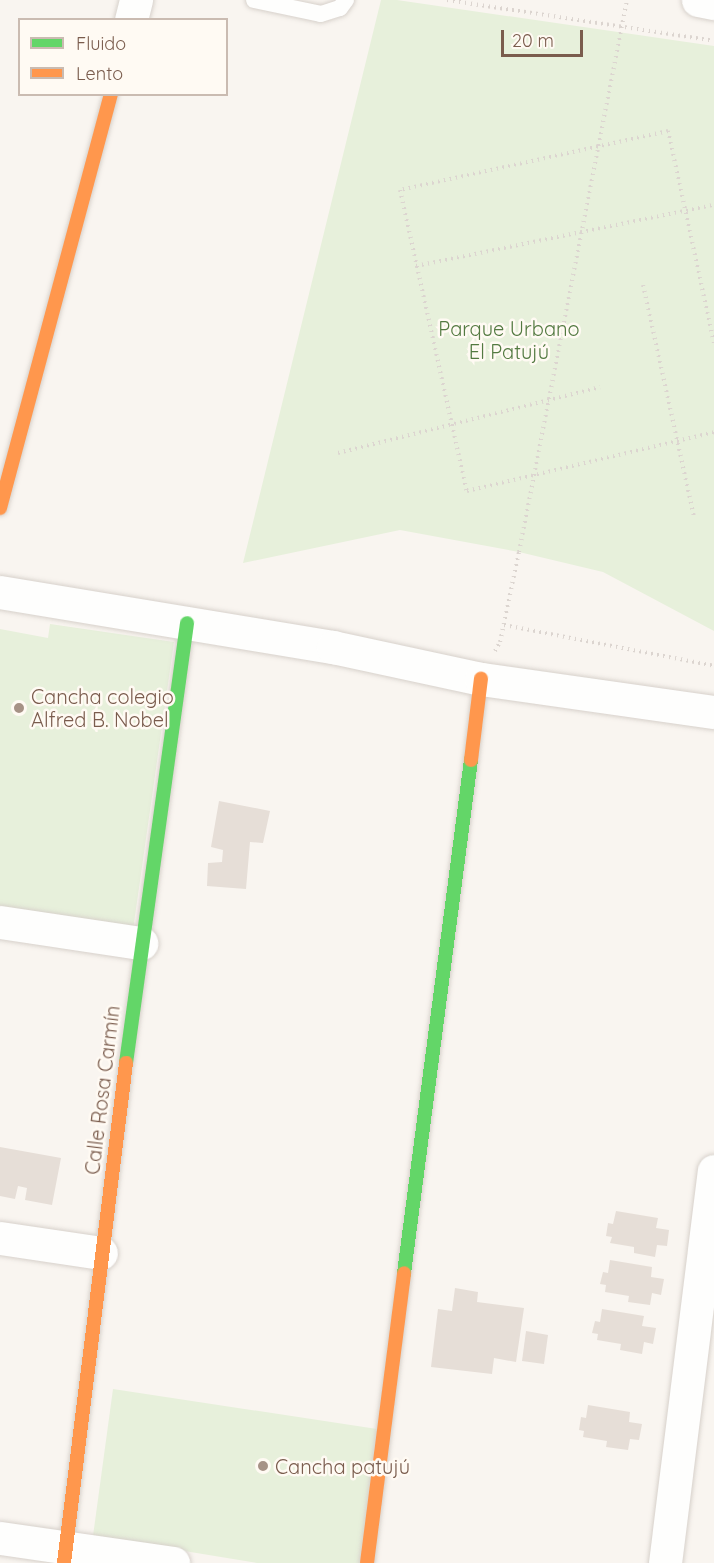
<!DOCTYPE html>
<html>
<head>
<meta charset="utf-8">
<style>
	body { margin:0 }
	#map { position:relative; width:714px; height:1563px; overflow:hidden; background:#f9f5f0; font-family:Quicksand,sans-serif }
	div>[style] { position:absolute }
	[style*='--x'] { left:calc(var(--x)*1px); top:calc(var(--y)*1px); width:calc(var(--w)*1px); rotate:calc(var(--a)*1deg) }
	.green>* { inset:0; background:#e7f0db }
	.building>* { inset:0; background:#e6ded7 }
	.path>* { height:4px; margin-top:-2px; transform-origin:0; background:repeating-linear-gradient(90deg,#dcd5d0 0 1.5px,transparent 0 6px) }
	.roads { filter:drop-shadow(0 0 2px #d7d1cb) drop-shadow(0 0 2px #d7d1cb) }
	.lane>* { height:16px; margin:-8px; padding:0 8px; transform-origin:8px; border-radius:8px; background:#fefefd }
	.street>* { height:33px; margin:-16.5px; padding:0 16.5px; transform-origin:16.5px; border-radius:16.5px; background:#fefefd }
	.fast>* { height:14px; margin:-7px; padding:0 7px; transform-origin:7px; border-radius:7px; background:#63d668 }
	.slow>* { height:14px; margin:-7px; padding:0 7px; transform-origin:7px; border-radius:7px; background:#ff974d }
	.dots>* { width:16px; height:16px; translate:-50% -50%; box-sizing:border-box; border:3px solid #fffaf3; border-radius:50% }
	span { translate:-50% -50%; white-space:nowrap; text-align:center; line-height:1.15; -webkit-text-stroke:5px #fffaf3; paint-order:stroke }
	.park-label { font-size:20px; color:#537a41 }
	.poi-label { font-size:20px; color:#7a5c4d }
	.left { translate:0 -50%; text-align:left }
	.street-label { font-size:20px; color:#7a5c4d }
	.legend { position:absolute; left:18px; top:18px; width:210px; height:78px; box-sizing:border-box; background:#fffaf3; border:2px solid #cabbb1; margin:0; padding:8px 10px; list-style:none; font-size:18px; color:#7a5c4d }
	.legend li { display:flex; align-items:center; gap:12px; height:30px }
	.legend b { width:30px; border:2px solid #cabbb1 }
	.scale { position:absolute; left:501px; top:30px; width:82px; height:27px; box-sizing:border-box; border:3px solid #7a5c4d; border-top:0; padding-left:8px; font-size:18px; line-height:21px; white-space:nowrap; color:#7a5c4d; -webkit-text-stroke:4px #fffaf3; paint-order:stroke }
</style>
</head>
<body>
<div id="map">
	<div class="green">
		<div style="clip-path:polygon(381px 0,397px 0,714px 46px,714px 631px,603px 572px,519px 552px,400px 530px,243px 563px)"></div>
		<div style="clip-path:polygon(50px 624px,174px 642px,133px 930px,0 908px,0 629px,48px 638px)"></div>
		<div style="clip-path:polygon(113px 1389px,377px 1429px,361px 1563px,257px 1563px,93px 1536px)"></div>
	</div>
	<div class="building">
		<div style="clip-path:polygon(219px 801px,270px 811px,263px 843px,250px 842px,246px 889px,207px 886px,208px 863px,222px 862px,223px 850px,211px 847px)"></div>
		<div style="clip-path:polygon(0 1147px,61px 1158px,52px 1205px,25px 1200px,27px 1188px,18px 1186px,15px 1199px,0 1196px)"></div>
		<div style="clip-path:polygon(616px 1211px,658px 1218px,656px 1228px,669px 1230px,667px 1246px,657px 1245px,655px 1257px,634px 1253px,634px 1247px,610px 1243px,612px 1237px,606px 1236px,608px 1223px,613px 1224px)"></div>
		<div style="clip-path:polygon(610px 1260px,652px 1267px,651px 1277px,664px 1279px,661px 1295px,652px 1293px,650px 1305px,628px 1302px,629px 1296px,605px 1292px,606px 1285px,600px 1284px,603px 1272px,608px 1273px)"></div>
		<div style="clip-path:polygon(455px 1288px,478px 1292px,477px 1302px,524px 1308px,516px 1362px,494px 1358px,492px 1374px,431px 1367px,438px 1309px,452px 1311px)"></div>
		<div style="clip-path:polygon(602px 1309px,644px 1316px,642px 1326px,656px 1328px,653px 1344px,644px 1342px,642px 1354px,620px 1350px,621px 1344px,597px 1340px,598px 1334px,592px 1333px,595px 1321px,600px 1322px)"></div>
		<div style="clip-path:polygon(526px 1331px,548px 1335px,544px 1364px,522px 1361px)"></div>
		<div style="clip-path:polygon(588px 1405px,630px 1412px,629px 1422px,642px 1424px,639px 1440px,630px 1439px,628px 1450px,606px 1447px,607px 1441px,583px 1437px,584px 1431px,579px 1430px,581px 1417px,586px 1418px)"></div>
	</div>
	<div class="path">
		<div style="--x:447;--y:0;--w:270;--a:8.7"></div>
		<div style="--x:416;--y:266;--w:304;--a:-11.6"></div>
		<div style="--x:643;--y:285;--w:237;--a:77.6"></div>
		<div style="--x:714;--y:343;--w:217;--a:-102.2"></div>
		<div style="--x:668;--y:131;--w:274;--a:167.6"></div>
		<div style="--x:400;--y:190;--w:308;--a:77.5"></div>
		<div style="--x:467;--y:491;--w:254;--a:-13.4"></div>
		<div style="--x:338;--y:453;--w:270;--a:-14.1"></div>
		<div style="--x:504;--y:625;--w:214;--a:11"></div>
		<div style="--x:495;--y:651;--w:10;--a:-61"></div>
		<div style="--x:500;--y:642;--w:92;--a:-78.1"></div>
		<div style="--x:519;--y:552;--w:562;--a:-78.93"></div>
	</div>
	<div class="roads">
		<div class="lane">
			<div style="--x:254;--y:0;--w:68;--a:11.8"></div>
			<div style="--x:321;--y:14;--w:20;--a:-18"></div>
			<div style="--x:340;--y:8;--w:10;--a:-53"></div>
		</div>
		<div class="street">
			<div style="--x:698;--y:0;--w:16;--a:11"></div>
			<div style="--x:131;--y:20;--w:21;--a:-76"></div>
			<div style="--x:0;--y:592;--w:338;--a:9.4"></div>
			<div style="--x:333;--y:647;--w:151;--a:12.2"></div>
			<div style="--x:481;--y:679;--w:235;--a:8.1"></div>
			<div style="--x:0;--y:922;--w:143;--a:8.5"></div>
			<div style="--x:0;--y:1238;--w:102;--a:8.4"></div>
			<div style="--x:0;--y:1538;--w:175;--a:8.2"></div>
			<div style="--x:665;--y:1563;--w:395;--a:-82.9"></div>
		</div>
		<div class="fast">
			<div style="--x:126;--y:1063;--w:444;--a:-82.1"></div>
			<div style="--x:404;--y:1273;--w:517;--a:-82.56"></div>
		</div>
		<div class="slow">
			<div style="--x:0;--y:508;--w:429;--a:-75"></div>
			<div style="--x:471;--y:760;--w:82;--a:-83"></div>
			<div style="--x:64;--y:1563;--w:504;--a:-82.93"></div>
			<div style="--x:367;--y:1563;--w:292;--a:-82.7"></div>
		</div>
	</div>
	<div class="dots">
		<div style="left:19px;top:708px;background:#a69286"></div>
		<div style="left:263px;top:1466px;background:#a69286"></div>
	</div>
	<div class="park-label">
		<span style="left:509px;top:340px">Parque Urbano<br>El Patujú</span>
	</div>
	<div class="poi-label">
		<span class="left" style="left:31px;top:708px">Cancha colegio<br>Alfred B. Nobel</span>
		<span class="left" style="left:275px;top:1466px">Cancha patujú</span>
	</div>
	<div class="street-label">
		<span style="left:102px;top:1090px;rotate:-83deg">Calle Rosa Carmín</span>
	</div>
	<ul class="legend">
	<li><b style="height:8px;background:#63d668"></b>Fluido</li>
	<li><b style="height:8px;background:#ff974d"></b>Lento</li>
	</ul>
	<div class="scale">20 m</div>
</div>
</body>
</html>
